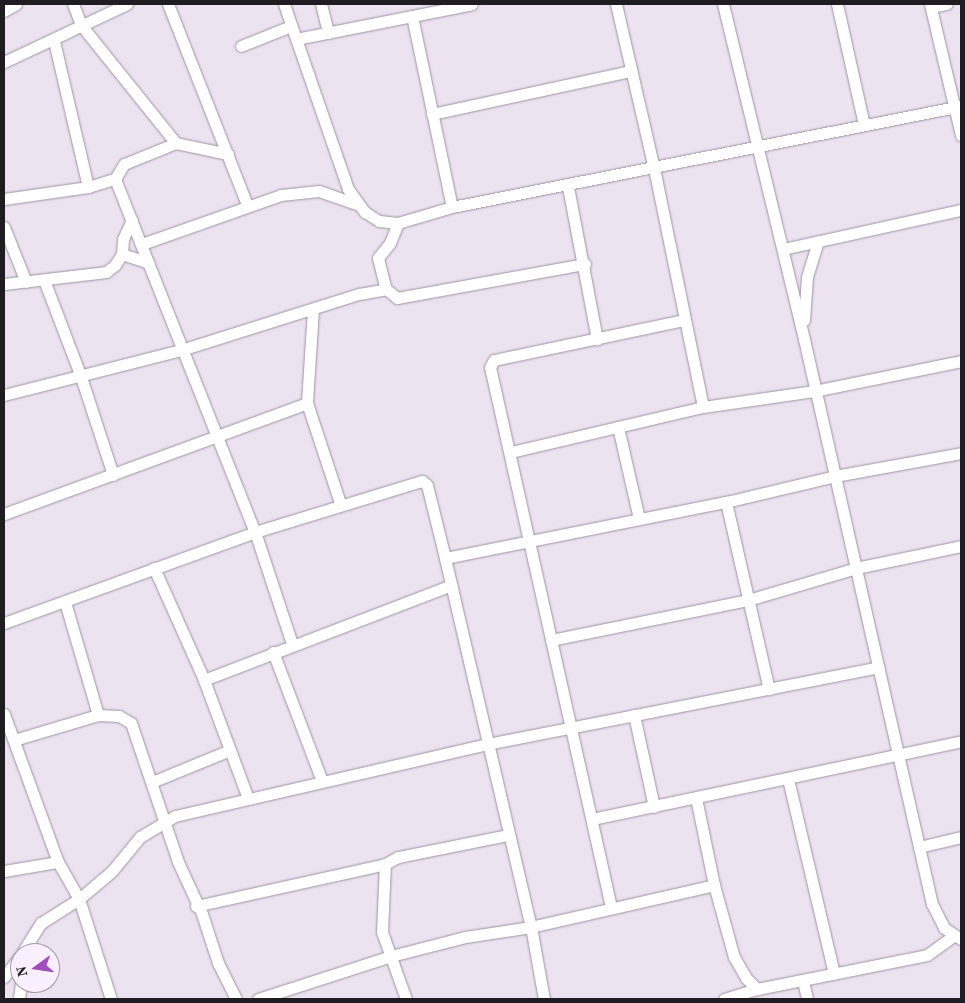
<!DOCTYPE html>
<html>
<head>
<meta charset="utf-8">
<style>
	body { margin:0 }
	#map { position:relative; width:965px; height:1003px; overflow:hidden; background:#ece2f0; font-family:"Source Serif 4",serif }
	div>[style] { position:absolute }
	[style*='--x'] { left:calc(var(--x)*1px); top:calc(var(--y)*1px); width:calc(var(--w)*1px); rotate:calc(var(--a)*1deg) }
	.roads { filter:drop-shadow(0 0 1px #9e94a1) drop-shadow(0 0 1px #9e94a1) }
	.minor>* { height:11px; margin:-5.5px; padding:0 5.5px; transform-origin:5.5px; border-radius:5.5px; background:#fff }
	span { translate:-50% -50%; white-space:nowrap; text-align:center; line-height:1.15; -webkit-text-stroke:4.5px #faeffe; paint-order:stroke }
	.frame { position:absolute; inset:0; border:5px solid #201d22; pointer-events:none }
	.north { position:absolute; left:10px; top:943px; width:50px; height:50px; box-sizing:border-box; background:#faeffe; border:1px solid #a39ba6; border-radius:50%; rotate:256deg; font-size:14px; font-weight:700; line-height:20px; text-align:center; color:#201d22 }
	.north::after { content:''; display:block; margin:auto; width:18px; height:22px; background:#a14ebd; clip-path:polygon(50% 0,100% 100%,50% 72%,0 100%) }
</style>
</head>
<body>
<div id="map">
	<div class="roads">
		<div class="minor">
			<div style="--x:73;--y:4;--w:22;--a:69"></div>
			<div style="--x:81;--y:25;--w:151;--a:51.2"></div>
			<div style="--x:168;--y:4;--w:216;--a:68.5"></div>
			<div style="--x:284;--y:4;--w:196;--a:70.9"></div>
			<div style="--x:348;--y:189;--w:29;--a:54"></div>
			<div style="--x:365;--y:212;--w:17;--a:33"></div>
			<div style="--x:379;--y:221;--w:19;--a:6"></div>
			<div style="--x:398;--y:223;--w:56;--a:-16.5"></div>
			<div style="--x:452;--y:207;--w:519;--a:-11.22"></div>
			<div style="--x:321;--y:4;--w:30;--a:76"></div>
			<div style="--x:616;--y:4;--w:168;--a:77"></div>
			<div style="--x:654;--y:168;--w:244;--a:78.4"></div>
			<div style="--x:723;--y:4;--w:345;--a:76.4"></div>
			<div style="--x:804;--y:339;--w:579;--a:77.24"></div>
			<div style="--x:932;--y:904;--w:27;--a:63"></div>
			<div style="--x:944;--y:928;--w:20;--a:33"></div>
			<div style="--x:837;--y:4;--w:124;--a:77.4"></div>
			<div style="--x:930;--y:4;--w:135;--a:76.7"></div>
			<div style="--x:931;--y:7;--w:16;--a:-11"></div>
			<div style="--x:4;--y:11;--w:14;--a:-30"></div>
			<div style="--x:412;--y:16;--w:195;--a:78.2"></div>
			<div style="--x:296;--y:39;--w:179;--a:-11.2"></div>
			<div style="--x:54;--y:41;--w:150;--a:76.9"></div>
			<div style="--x:241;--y:46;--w:54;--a:-21.8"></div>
			<div style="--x:4;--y:62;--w:136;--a:-25.2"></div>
			<div style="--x:432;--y:114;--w:204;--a:-12.2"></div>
			<div style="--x:228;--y:154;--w:53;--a:-168.1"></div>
			<div style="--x:176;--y:143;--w:56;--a:158"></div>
			<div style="--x:124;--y:164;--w:17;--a:121"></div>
			<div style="--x:115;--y:179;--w:380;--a:68.4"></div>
			<div style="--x:255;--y:532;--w:118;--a:71.7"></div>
			<div style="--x:568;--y:187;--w:155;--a:79.2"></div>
			<div style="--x:4;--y:199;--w:85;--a:-8.1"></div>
			<div style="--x:88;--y:187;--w:28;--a:-17"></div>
			<div style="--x:398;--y:223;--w:22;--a:112"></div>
			<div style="--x:390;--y:243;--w:19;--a:129"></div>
			<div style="--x:378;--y:258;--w:32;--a:76"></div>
			<div style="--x:386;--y:289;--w:14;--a:39"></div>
			<div style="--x:397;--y:298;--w:191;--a:-10.3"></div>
			<div style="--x:4;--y:227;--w:59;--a:68.2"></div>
			<div style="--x:142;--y:244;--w:147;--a:-19.4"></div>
			<div style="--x:281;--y:195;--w:38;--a:-6"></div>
			<div style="--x:319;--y:191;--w:42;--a:19.3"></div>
			<div style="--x:783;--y:249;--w:182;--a:-12.4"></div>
			<div style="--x:122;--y:254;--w:15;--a:-86"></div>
			<div style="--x:123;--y:239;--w:21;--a:-65"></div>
			<div style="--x:44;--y:280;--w:104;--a:69.1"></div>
			<div style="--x:81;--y:377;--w:103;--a:71.9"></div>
			<div style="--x:4;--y:284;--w:103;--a:-6.7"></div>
			<div style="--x:106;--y:272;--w:11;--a:-38"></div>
			<div style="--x:115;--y:265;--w:13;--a:-58"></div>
			<div style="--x:122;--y:254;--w:28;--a:18"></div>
			<div style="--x:313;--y:309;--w:94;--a:93.7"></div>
			<div style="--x:307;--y:403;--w:105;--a:71.7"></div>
			<div style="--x:804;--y:320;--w:43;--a:-86"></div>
			<div style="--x:807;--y:277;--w:37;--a:-73"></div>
			<div style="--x:4;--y:395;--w:183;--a:-14.3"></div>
			<div style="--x:181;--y:350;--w:187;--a:-17.5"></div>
			<div style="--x:359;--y:294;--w:27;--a:-10"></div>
			<div style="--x:618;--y:427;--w:94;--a:77.1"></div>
			<div style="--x:511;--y:452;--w:197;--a:-13.2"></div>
			<div style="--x:703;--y:407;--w:112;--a:-8.2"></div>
			<div style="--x:814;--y:391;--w:150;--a:-11.5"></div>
			<div style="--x:726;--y:502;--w:192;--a:77.1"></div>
			<div style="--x:4;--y:514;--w:323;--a:-20.1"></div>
			<div style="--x:445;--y:558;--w:287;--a:-11.3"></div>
			<div style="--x:726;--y:502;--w:112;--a:-13.4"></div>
			<div style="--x:835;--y:476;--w:128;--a:-10.3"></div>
			<div style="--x:154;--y:568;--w:123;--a:65.9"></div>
			<div style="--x:204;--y:680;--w:126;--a:69.6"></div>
			<div style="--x:65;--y:602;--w:118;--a:73.7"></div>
			<div style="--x:4;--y:623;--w:267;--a:-19.9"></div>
			<div style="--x:255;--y:532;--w:175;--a:-17"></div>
			<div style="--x:422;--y:481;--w:6;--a:39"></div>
			<div style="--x:427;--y:485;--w:75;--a:76.1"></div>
			<div style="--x:445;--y:558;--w:379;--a:76.9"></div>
			<div style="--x:531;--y:927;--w:73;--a:79.8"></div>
			<div style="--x:551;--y:640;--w:201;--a:-11.5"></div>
			<div style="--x:748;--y:600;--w:113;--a:-16.5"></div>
			<div style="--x:856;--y:568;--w:107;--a:-11.8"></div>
			<div style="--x:273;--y:652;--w:138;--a:69.2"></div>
			<div style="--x:204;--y:680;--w:265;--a:-21"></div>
			<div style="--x:4;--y:714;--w:158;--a:70"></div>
			<div style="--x:58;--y:862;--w:43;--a:60.4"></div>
			<div style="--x:79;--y:899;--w:105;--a:72.3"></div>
			<div style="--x:634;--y:715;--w:94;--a:77.7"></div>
			<div style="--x:14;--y:740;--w:88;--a:-16.6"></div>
			<div style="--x:98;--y:715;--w:21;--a:3"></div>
			<div style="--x:119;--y:716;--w:14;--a:30"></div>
			<div style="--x:131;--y:723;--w:147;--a:71.3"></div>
			<div style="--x:178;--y:862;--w:57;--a:65.2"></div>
			<div style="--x:202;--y:914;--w:52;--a:71.9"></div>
			<div style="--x:218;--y:963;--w:40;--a:63.4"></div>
			<div style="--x:788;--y:779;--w:200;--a:76.7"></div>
			<div style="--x:152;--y:782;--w:84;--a:-22.3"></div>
			<div style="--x:696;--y:798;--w:89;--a:78.3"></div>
			<div style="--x:714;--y:885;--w:75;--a:74.5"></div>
			<div style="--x:734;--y:957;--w:24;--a:60"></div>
			<div style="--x:746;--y:978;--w:16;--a:45"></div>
			<div style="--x:592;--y:819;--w:377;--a:-11.9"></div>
			<div style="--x:919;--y:847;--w:43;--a:-13.4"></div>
			<div style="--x:4;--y:871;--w:55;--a:-9.5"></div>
			<div style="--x:196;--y:906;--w:194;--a:-12.5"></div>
			<div style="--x:611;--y:907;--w:553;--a:-102.63"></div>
			<div style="--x:490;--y:367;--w:8;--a:-60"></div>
			<div style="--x:494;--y:360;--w:194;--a:-11.9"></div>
			<div style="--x:22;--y:953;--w:36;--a:-58"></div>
			<div style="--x:41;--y:923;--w:45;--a:-32.3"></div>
			<div style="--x:79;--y:899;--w:43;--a:-40.3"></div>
			<div style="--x:112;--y:871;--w:44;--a:-50.5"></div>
			<div style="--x:140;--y:837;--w:41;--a:-31"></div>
			<div style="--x:175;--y:816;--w:320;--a:-13"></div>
			<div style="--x:487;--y:744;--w:399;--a:-11.1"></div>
			<div style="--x:4;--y:977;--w:26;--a:-53"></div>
			<div style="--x:803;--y:981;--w:18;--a:77"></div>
			<div style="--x:19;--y:999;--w:16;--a:-83"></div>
			<div style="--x:258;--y:999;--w:140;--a:-17.9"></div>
			<div style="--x:391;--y:956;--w:76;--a:-14.4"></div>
			<div style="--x:465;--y:937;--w:67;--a:-8.6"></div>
			<div style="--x:531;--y:927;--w:188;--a:-12.9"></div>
			<div style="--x:406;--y:999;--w:71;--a:-109.7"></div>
			<div style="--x:382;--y:932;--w:68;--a:-87.5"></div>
			<div style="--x:385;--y:864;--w:15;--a:-28"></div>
			<div style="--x:398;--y:857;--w:112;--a:-11.3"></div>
			<div style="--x:724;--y:999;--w:34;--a:-17"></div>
			<div style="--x:757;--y:989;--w:173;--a:-11.3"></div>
			<div style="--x:927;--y:955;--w:32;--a:-36"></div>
		</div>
	</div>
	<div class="frame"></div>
	<div class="north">N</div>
</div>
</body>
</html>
